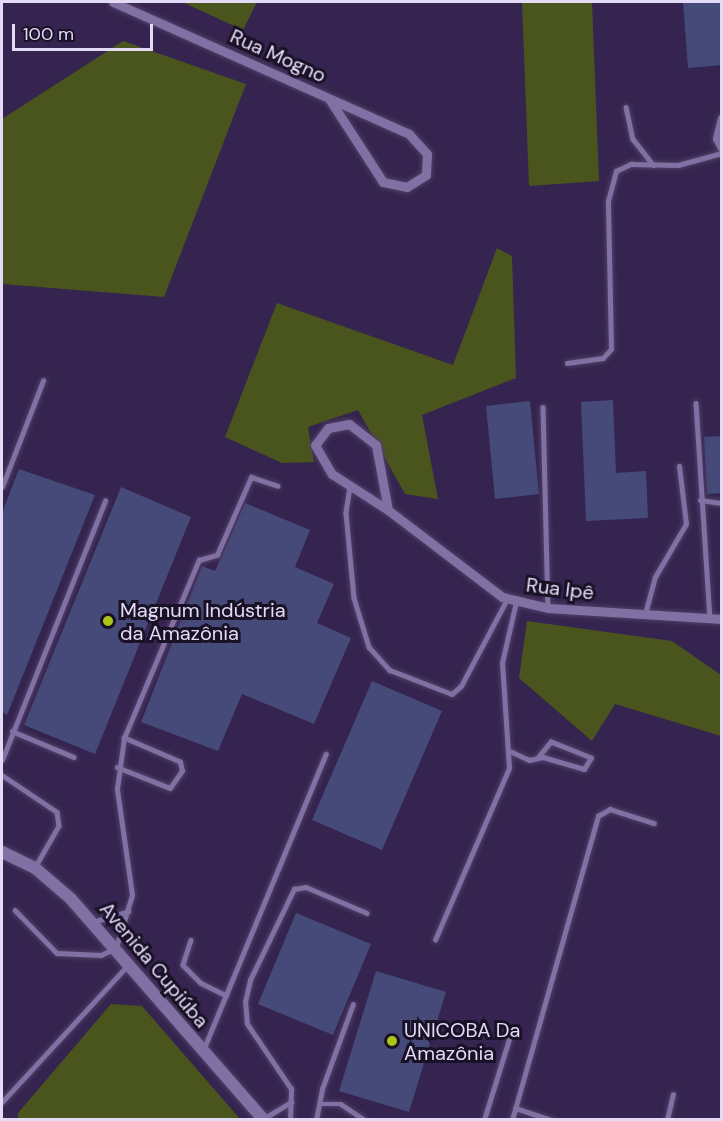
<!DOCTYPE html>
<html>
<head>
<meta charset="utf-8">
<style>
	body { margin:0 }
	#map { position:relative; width:723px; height:1121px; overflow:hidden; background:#35244f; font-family:"DM Sans",sans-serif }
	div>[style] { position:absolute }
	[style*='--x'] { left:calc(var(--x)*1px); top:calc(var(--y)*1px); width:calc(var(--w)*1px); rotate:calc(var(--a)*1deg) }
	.green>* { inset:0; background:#4a551e }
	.building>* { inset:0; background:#464a79 }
	.roads { filter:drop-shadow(0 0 2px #504066) drop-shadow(0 0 2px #504066) }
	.lane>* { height:4.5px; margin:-2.25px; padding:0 2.25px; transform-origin:2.25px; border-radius:2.25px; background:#8170a3 }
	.street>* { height:9px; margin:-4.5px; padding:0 4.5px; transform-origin:4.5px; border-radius:4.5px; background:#8170a3 }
	.secondary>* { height:12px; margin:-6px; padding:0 6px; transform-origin:6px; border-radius:6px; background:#8170a3 }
	.dots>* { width:16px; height:16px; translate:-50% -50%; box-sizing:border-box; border:3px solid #191226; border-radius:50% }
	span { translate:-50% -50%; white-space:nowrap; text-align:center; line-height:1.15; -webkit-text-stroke:6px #191226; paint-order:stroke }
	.street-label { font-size:20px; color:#e3daf6 }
	.poi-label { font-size:20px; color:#e3daf6 }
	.left { translate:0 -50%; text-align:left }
	.frame { position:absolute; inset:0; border:3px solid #e3daf6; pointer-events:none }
	.scale { position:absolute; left:12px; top:24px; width:141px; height:27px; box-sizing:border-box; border:3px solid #e3daf6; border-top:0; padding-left:8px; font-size:18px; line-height:21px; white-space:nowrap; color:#e3daf6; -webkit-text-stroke:4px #191226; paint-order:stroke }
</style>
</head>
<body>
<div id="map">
	<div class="green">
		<div style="clip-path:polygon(182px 2px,257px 2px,243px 30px)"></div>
		<div style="clip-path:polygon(522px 2px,592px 2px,599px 181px,529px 186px)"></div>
		<div style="clip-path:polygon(123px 41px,246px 84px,164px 297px,2px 284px,2px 119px)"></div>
		<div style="clip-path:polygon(497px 248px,512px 256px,516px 378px,422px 415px,438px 499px,405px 494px,358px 410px,308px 427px,314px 462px,282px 463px,225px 437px,277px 303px,453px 365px)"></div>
		<div style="clip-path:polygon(527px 621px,672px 641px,721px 675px,721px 736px,615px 704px,592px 741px,519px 678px)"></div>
		<div style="clip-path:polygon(111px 1004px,142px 1006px,240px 1119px,18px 1119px,18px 1113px)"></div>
	</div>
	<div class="building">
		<div style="clip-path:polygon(683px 2px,722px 2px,722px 65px,688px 68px)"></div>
		<div style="clip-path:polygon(613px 400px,616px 473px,646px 471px,648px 518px,586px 521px,581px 402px)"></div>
		<div style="clip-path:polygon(530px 401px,539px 494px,495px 499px,486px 406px)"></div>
		<div style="clip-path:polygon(722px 436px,722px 493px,707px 494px,704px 437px)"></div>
		<div style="clip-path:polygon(19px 469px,95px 495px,7px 715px,2px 712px,2px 513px)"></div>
		<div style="clip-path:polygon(121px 487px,191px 517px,95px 754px,24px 725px)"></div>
		<div style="clip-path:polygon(245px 503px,310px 530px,295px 567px,334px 584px,317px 623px,351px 638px,314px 724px,242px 694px,218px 751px,141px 722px,202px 566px,215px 571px)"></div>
		<div style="clip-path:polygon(372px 681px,442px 711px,382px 850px,312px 820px)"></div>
		<div style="clip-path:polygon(296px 913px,371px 944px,333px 1035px,258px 1004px)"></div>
		<div style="clip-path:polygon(376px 971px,446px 992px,409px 1112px,339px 1091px)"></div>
	</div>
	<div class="roads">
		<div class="lane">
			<div style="--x:626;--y:107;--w:33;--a:78"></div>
			<div style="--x:633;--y:139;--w:33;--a:52"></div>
			<div style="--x:567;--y:363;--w:36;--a:-8"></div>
			<div style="--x:603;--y:358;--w:12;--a:-48"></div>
			<div style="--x:611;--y:349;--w:148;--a:-91.2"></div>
			<div style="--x:608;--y:201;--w:31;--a:-75"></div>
			<div style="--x:616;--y:171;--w:17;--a:-25"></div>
			<div style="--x:631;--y:164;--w:47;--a:1.2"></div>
			<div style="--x:678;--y:165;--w:46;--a:-15.3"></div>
			<div style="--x:696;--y:403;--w:215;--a:86.3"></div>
			<div style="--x:543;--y:407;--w:201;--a:88.6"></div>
			<div style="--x:2;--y:487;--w:114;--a:-68.9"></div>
			<div style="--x:350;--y:487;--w:26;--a:99"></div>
			<div style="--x:346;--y:513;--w:85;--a:84.6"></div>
			<div style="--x:354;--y:598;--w:51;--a:73"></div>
			<div style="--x:369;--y:647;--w:31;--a:48"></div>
			<div style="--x:390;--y:670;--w:66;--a:21.2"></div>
			<div style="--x:452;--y:694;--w:12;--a:-42"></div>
			<div style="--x:461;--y:686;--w:98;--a:-62.1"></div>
			<div style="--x:700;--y:500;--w:22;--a:8"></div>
			<div style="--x:645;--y:614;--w:38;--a:-75"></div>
			<div style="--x:655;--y:577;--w:61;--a:-59.7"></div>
			<div style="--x:686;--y:524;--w:58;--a:-96.9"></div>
			<div style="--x:12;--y:731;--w:67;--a:22.8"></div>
			<div style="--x:510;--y:751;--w:21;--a:25"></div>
			<div style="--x:529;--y:760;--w:14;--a:-12"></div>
			<div style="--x:543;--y:757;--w:43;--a:16.3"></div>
			<div style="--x:584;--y:769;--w:13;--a:-58"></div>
			<div style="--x:591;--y:758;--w:43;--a:-158.2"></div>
			<div style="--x:551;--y:742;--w:19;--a:129"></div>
			<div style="--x:2;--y:760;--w:279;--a:-68.3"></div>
			<div style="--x:117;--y:767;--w:57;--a:21.6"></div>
			<div style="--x:170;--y:788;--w:21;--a:-55"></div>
			<div style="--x:182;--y:771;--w:9;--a:-103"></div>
			<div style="--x:180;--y:762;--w:61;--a:-156.8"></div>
			<div style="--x:2;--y:775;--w:66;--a:33.9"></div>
			<div style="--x:57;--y:812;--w:14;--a:82"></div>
			<div style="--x:59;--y:826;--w:46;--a:119.9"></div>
			<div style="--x:15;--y:910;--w:60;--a:45.7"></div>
			<div style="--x:57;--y:953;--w:44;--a:2.6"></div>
			<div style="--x:101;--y:955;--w:17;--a:-25"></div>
			<div style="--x:116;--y:948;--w:55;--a:-73.2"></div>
			<div style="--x:132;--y:895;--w:107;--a:-98.1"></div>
			<div style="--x:117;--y:789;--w:51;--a:-82.2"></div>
			<div style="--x:124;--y:738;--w:193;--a:-67.2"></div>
			<div style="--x:199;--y:560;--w:19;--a:-16"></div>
			<div style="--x:217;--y:555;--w:85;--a:-66.4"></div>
			<div style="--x:251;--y:477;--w:28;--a:18"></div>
			<div style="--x:93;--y:922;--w:37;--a:-17"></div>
			<div style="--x:191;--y:940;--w:26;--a:108"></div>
			<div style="--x:183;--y:965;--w:25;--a:45"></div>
			<div style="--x:201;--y:983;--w:28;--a:26"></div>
			<div style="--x:435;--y:940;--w:187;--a:-66.7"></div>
			<div style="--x:509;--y:768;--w:105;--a:-93.8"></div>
			<div style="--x:502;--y:663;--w:63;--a:-77.1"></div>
			<div style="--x:204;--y:1048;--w:318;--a:-67.5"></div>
			<div style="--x:2;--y:1102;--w:185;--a:-47.4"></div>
			<div style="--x:319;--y:1104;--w:22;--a:0"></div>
			<div style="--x:341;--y:1104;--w:29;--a:34"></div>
			<div style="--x:515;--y:1108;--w:40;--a:18"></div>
			<div style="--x:263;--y:1119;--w:33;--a:-31"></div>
			<div style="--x:290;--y:1120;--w:31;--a:-88"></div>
			<div style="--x:291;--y:1089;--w:78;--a:-124.1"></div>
			<div style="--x:247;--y:1024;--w:22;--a:-95"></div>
			<div style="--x:245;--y:1002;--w:23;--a:-77"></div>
			<div style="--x:250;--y:980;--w:101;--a:-64.2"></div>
			<div style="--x:294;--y:889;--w:12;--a:-9"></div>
			<div style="--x:306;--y:887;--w:66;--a:23.1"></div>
			<div style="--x:316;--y:1120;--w:32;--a:-79"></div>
			<div style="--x:322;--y:1089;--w:90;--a:-70"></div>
			<div style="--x:484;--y:1120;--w:88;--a:-72.8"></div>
			<div style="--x:512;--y:1120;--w:316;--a:-74.2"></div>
			<div style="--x:598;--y:816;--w:14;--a:-30"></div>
			<div style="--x:610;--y:809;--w:46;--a:17.7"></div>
			<div style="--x:667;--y:1120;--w:26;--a:-77"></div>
		</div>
		<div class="street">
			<div style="--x:113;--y:2;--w:324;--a:24"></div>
			<div style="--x:409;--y:134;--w:27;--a:48"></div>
			<div style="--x:427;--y:154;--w:21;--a:93"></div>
			<div style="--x:426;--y:175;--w:22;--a:148"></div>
			<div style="--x:407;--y:187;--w:25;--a:-168"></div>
			<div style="--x:383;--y:182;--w:98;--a:-122.9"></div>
			<div style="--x:722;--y:118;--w:21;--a:104"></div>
			<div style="--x:717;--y:138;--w:11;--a:63"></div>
			<div style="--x:388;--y:510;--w:66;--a:-100.5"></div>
			<div style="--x:376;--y:445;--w:34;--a:-142"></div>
			<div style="--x:349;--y:424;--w:21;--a:169"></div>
			<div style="--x:328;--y:428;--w:21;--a:127"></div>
			<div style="--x:315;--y:445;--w:34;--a:60"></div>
			<div style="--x:332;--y:474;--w:67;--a:32.7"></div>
			<div style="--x:388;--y:510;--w:143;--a:37.3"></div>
			<div style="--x:502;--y:597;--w:47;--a:13.4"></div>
			<div style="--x:548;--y:608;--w:174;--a:3.6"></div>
		</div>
		<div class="secondary">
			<div style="--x:2;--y:852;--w:37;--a:26"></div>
			<div style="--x:35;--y:868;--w:48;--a:40.7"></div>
			<div style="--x:71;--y:899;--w:293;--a:48.9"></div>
		</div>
	</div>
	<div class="dots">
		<div style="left:108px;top:621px;background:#abc615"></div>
		<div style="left:392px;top:1041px;background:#abc615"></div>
	</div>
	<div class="street-label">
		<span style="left:278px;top:56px;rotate:24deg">Rua Mogno</span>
		<span style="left:560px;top:589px;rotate:7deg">Rua Ipê</span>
		<span style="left:154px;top:965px;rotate:50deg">Avenida Cupiúba</span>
	</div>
	<div class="poi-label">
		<span class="left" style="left:120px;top:622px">Magnum Indústria<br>da Amazônia</span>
		<span class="left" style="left:404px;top:1042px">UNICOBA Da<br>Amazônia</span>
	</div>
	<div class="frame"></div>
	<div class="scale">100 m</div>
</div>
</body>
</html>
